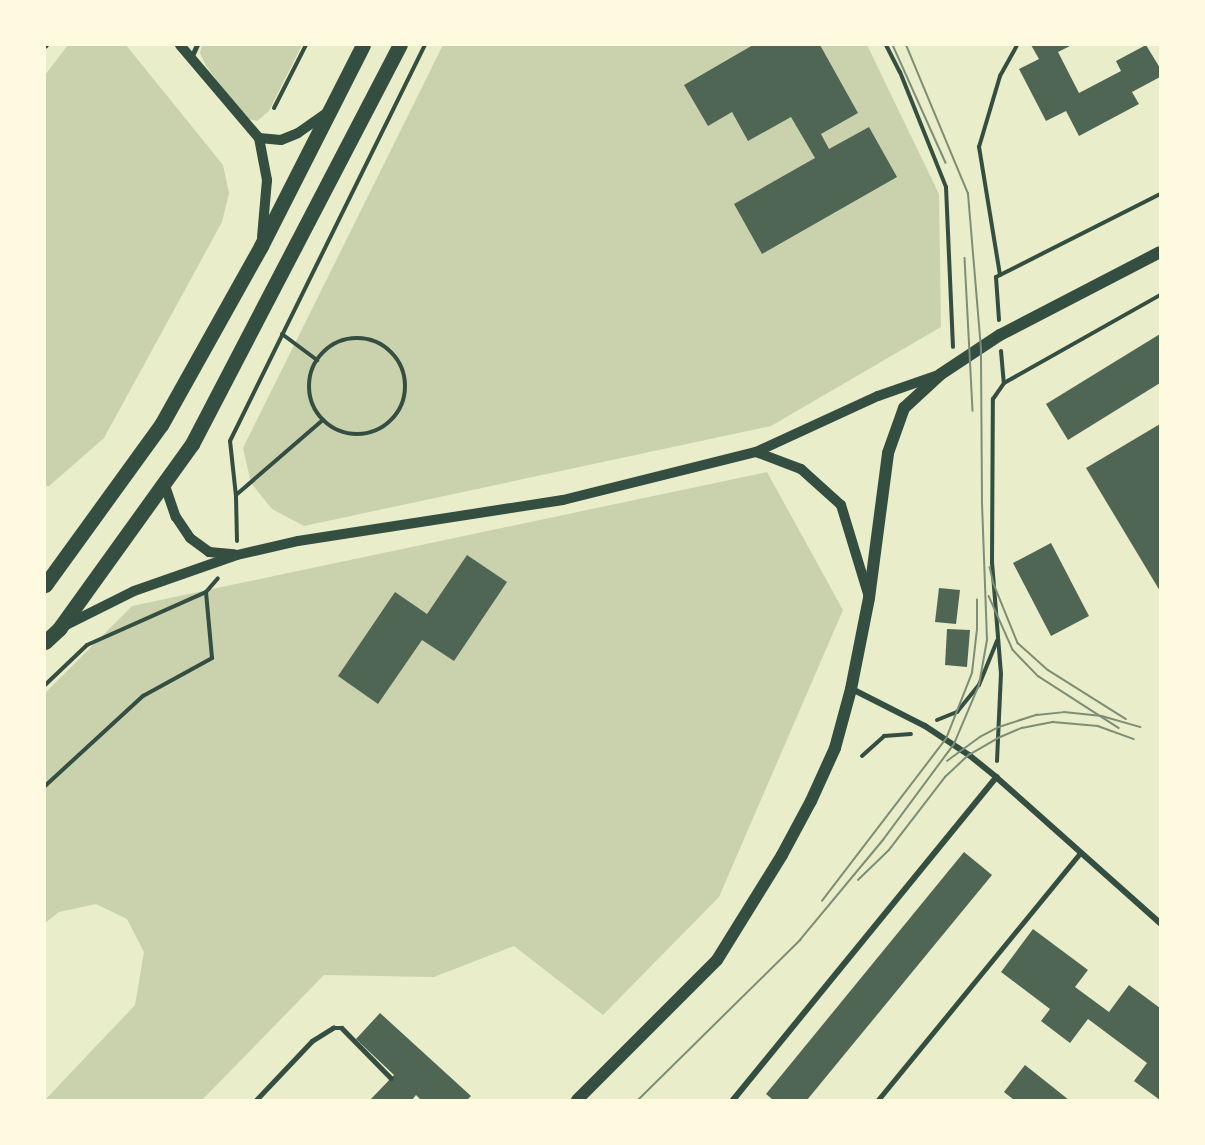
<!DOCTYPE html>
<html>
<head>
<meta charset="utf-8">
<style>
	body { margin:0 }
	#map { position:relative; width:1205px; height:1145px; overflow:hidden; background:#e9edc9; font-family:"Work Sans",sans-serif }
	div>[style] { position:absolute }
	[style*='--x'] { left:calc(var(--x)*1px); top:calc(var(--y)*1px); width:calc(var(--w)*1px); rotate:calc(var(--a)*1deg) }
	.green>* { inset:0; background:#cad2ad }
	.building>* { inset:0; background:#4f6655 }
	.path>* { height:4px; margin:-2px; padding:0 2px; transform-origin:2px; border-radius:2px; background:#344e41 }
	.path>.ring { margin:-2px; padding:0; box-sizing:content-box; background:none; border:4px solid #344e41; border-radius:50% }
	.service>* { height:4.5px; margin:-2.25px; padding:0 2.25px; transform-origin:2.25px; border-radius:2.25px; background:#344e41 }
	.minor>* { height:6px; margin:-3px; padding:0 3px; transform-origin:3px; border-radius:3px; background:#344e41 }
	.tertiary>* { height:10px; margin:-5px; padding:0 5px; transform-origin:5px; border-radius:5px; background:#344e41 }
	.secondary>* { height:12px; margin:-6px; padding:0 6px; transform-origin:6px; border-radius:6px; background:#344e41 }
	.primary>* { height:15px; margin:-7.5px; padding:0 7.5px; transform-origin:7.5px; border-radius:7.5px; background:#344e41 }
	.tram>* { height:1.5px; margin:-0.75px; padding:0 0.75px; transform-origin:0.75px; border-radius:0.75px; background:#7c8e77 }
	span { translate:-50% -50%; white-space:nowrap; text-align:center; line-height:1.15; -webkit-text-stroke:5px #fefae0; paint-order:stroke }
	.frame { position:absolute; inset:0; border:46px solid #fefae0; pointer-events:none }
</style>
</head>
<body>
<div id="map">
	<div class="green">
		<div style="clip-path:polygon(68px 45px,126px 45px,223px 165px,229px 193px,222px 222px,104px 438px,48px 487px,45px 484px,45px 75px)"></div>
		<div style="clip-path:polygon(202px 45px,302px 45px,269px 111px,257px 121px,246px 118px,206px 66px,200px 53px)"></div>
		<div style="clip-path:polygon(443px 45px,867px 45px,939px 194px,941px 327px,771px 426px,304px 526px,272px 509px,251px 483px,243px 448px)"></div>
		<div style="clip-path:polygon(767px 472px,843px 610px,719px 897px,603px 1015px,514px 946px,434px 977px,324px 975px,202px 1100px,45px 1100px,135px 1005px,144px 952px,127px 919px,96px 904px,59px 912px,45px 923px,45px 693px,132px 606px)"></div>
	</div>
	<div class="building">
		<div style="clip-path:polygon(753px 45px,820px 45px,858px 113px,821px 134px,829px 149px,869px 127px,897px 177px,762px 254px,734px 204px,815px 158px,791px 117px,748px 141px,732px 112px,708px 126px,684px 85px)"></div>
		<div style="clip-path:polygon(1031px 45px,1072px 45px,1058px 52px,1079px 93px,1121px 71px,1116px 61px,1146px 45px,1160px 68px,1160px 77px,1132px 92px,1139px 104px,1079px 136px,1066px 111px,1046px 121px,1019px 69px,1039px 59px)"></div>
		<div style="clip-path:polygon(1160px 334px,1160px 383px,1068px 440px,1046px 404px)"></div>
		<div style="clip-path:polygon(1160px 424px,1160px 591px,1086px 468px)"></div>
		<div style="clip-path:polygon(1051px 543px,1089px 616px,1051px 636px,1013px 563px)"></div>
		<div style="clip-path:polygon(467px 555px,507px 582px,454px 661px,422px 640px,378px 704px,338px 676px,395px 592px,427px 614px)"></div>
		<div style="clip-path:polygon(939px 588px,960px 590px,956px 624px,935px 622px)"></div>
		<div style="clip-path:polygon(947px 629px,970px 630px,967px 667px,945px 665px)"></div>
		<div style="clip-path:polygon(964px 852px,992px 875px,807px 1100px,773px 1100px,766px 1094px)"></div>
		<div style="clip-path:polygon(1033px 929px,1088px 970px,1075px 987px,1109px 1012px,1129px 985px,1160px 1008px,1160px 1100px,1134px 1081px,1147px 1063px,1088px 1019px,1070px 1043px,1041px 1021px,1050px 1009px,1001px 972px)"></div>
		<div style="clip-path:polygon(380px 1013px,471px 1096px,467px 1100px,421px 1100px,416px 1095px,412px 1100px,370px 1100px,394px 1075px,356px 1039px)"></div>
		<div style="clip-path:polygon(1025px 1065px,1069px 1100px,1014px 1100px,1004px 1092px)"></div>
	</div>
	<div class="path">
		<div style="--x:886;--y:45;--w:30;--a:63"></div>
		<div style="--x:900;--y:72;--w:124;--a:68.2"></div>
		<div style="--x:946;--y:187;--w:160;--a:87.5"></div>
		<div style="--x:274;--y:108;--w:71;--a:-63.1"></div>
		<div style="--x:1000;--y:275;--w:130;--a:-99.3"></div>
		<div style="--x:979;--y:147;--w:74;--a:-73.5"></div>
		<div style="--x:1000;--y:76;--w:35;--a:-61"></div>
		<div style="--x:999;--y:320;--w:43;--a:-94"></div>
		<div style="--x:996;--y:277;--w:184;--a:-26.8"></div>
		<div style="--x:282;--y:334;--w:44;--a:36.6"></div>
		<div class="ring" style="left:309px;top:338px;width:92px;height:92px"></div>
		<div style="--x:1001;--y:351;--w:32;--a:85"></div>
		<div style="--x:236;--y:495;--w:115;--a:-40.8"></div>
		<div style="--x:237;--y:541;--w:45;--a:-91.3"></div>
		<div style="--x:236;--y:496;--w:55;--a:-96.2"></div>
		<div style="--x:230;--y:441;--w:441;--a:-63.8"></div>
		<div style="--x:45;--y:685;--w:58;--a:-43.6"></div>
		<div style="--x:87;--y:645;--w:130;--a:-24"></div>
		<div style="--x:206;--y:592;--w:18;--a:-49"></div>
		<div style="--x:937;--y:720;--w:22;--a:-22"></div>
		<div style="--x:957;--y:712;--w:35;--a:-51"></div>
		<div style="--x:979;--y:685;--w:48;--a:-67.8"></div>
		<div style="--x:862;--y:756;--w:30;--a:-42"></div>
		<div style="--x:884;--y:736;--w:27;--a:-4"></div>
		<div style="--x:997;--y:761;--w:87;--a:-87.4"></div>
		<div style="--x:1001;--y:674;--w:111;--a:-94.6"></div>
		<div style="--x:992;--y:563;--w:164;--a:-89.7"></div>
		<div style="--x:993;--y:399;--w:19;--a:-55"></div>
		<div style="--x:1004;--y:383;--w:179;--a:-29.4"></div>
		<div style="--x:45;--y:786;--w:133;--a:-42.6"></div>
		<div style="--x:143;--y:696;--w:79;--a:-28.8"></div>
		<div style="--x:212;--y:658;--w:66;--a:-95.2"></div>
	</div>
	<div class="service">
		<div style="--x:192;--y:56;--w:12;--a:-66"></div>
		<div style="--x:256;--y:1100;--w:81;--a:-46.5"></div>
		<div style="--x:312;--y:1041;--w:25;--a:-32"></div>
		<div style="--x:333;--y:1028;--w:9;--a:0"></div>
		<div style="--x:342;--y:1028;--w:70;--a:45.6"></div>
		<div style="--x:878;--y:1100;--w:319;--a:-50.7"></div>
	</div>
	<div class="minor">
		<div style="--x:45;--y:46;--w:1;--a:-45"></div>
		<div style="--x:852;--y:689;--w:82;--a:26.9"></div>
		<div style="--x:925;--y:726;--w:53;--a:33.4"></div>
		<div style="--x:969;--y:755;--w:35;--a:39"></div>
		<div style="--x:996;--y:777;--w:220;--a:41.7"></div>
		<div style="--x:733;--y:1100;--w:417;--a:-50.8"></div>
	</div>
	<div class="tertiary">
		<div style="--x:180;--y:45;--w:122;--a:49.7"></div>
		<div style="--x:259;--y:138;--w:43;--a:79.2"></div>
		<div style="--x:267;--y:180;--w:57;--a:95"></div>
		<div style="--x:259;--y:138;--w:22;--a:5"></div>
		<div style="--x:281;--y:140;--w:18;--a:-22"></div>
		<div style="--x:298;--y:133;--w:37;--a:-35"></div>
		<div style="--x:756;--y:452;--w:48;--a:20.7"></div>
		<div style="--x:801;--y:469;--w:54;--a:42"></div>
		<div style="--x:841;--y:505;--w:96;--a:73.1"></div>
		<div style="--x:164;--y:483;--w:36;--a:71"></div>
		<div style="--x:176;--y:517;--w:25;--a:56"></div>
		<div style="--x:190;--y:538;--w:24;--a:36"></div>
		<div style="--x:209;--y:552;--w:25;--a:5"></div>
		<div style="--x:62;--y:627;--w:80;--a:-26.6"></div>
		<div style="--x:134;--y:591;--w:109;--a:-19.3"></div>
		<div style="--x:237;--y:555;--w:63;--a:-12.9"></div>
		<div style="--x:298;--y:541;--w:268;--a:-8.8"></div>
		<div style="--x:563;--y:500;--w:199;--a:-14"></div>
		<div style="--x:756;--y:452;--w:134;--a:-24.7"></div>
		<div style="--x:878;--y:396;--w:64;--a:-19.3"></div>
	</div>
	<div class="secondary">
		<div style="--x:577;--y:1100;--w:198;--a:-45"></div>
		<div style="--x:717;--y:960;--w:123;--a:-58.2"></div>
		<div style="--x:782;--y:855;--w:61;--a:-61.8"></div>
		<div style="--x:811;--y:801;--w:58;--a:-65.6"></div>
		<div style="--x:835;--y:748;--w:61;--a:-74.8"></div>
		<div style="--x:851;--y:689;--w:93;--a:-78.8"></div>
		<div style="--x:869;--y:598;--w:146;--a:-82.5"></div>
		<div style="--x:888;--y:453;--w:48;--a:-70.4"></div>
		<div style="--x:904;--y:408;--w:50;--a:-42.6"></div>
		<div style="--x:941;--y:374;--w:71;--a:-33.5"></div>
		<div style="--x:1000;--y:335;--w:180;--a:-27.4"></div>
	</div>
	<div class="primary">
		<div style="--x:45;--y:585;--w:198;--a:-54.1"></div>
		<div style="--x:161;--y:425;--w:205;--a:-60.8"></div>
		<div style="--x:261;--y:246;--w:225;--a:-63.1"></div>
		<div style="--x:45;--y:642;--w:19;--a:-43"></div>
		<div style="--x:59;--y:629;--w:228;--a:-54.3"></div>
		<div style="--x:192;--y:444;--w:450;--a:-62.5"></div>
	</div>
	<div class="tram">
		<div style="--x:893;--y:45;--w:129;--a:65.8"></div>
		<div style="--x:965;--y:258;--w:153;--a:87"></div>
		<div style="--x:990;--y:567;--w:17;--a:77"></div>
		<div style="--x:994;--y:584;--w:64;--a:67.9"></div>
		<div style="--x:1018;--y:643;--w:40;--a:42"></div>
		<div style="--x:1048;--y:670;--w:92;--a:32.1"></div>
		<div style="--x:989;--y:596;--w:59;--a:66"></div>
		<div style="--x:1013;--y:650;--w:36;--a:46"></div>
		<div style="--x:1038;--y:676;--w:96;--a:32.7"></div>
		<div style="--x:947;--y:761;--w:41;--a:-36"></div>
		<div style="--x:980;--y:737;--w:21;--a:-28"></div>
		<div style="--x:999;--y:727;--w:40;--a:-18"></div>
		<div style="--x:1037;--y:715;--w:27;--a:-6"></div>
		<div style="--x:1064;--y:712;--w:38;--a:6"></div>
		<div style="--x:1102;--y:716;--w:40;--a:16"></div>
		<div style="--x:858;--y:880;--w:43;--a:-44.1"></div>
		<div style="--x:889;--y:850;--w:92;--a:-52.5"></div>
		<div style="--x:945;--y:777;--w:33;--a:-43"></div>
		<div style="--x:969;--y:755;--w:34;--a:-30"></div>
		<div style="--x:998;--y:738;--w:26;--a:-23"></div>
		<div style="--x:1022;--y:728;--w:32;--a:-11"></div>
		<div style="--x:1053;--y:722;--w:45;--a:5.1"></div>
		<div style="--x:1098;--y:726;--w:38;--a:20"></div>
		<div style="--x:822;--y:901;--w:204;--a:-52.6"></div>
		<div style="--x:946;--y:739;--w:71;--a:-68.5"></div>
		<div style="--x:972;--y:673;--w:44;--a:-83.5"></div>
		<div style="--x:977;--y:629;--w:29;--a:-90"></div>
		<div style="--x:638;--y:1100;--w:228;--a:-44.6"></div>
		<div style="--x:800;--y:940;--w:130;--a:-50.3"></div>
		<div style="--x:883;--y:840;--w:119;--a:-53.5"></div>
		<div style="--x:954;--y:744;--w:64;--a:-67"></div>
		<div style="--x:979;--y:685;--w:46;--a:-79.9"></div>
		<div style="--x:987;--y:640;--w:139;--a:-92.1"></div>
		<div style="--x:982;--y:501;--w:152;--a:-90.4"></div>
		<div style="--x:981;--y:349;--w:156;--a:-94.8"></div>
		<div style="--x:968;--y:194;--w:161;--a:-112.6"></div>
	</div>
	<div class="frame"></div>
</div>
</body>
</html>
